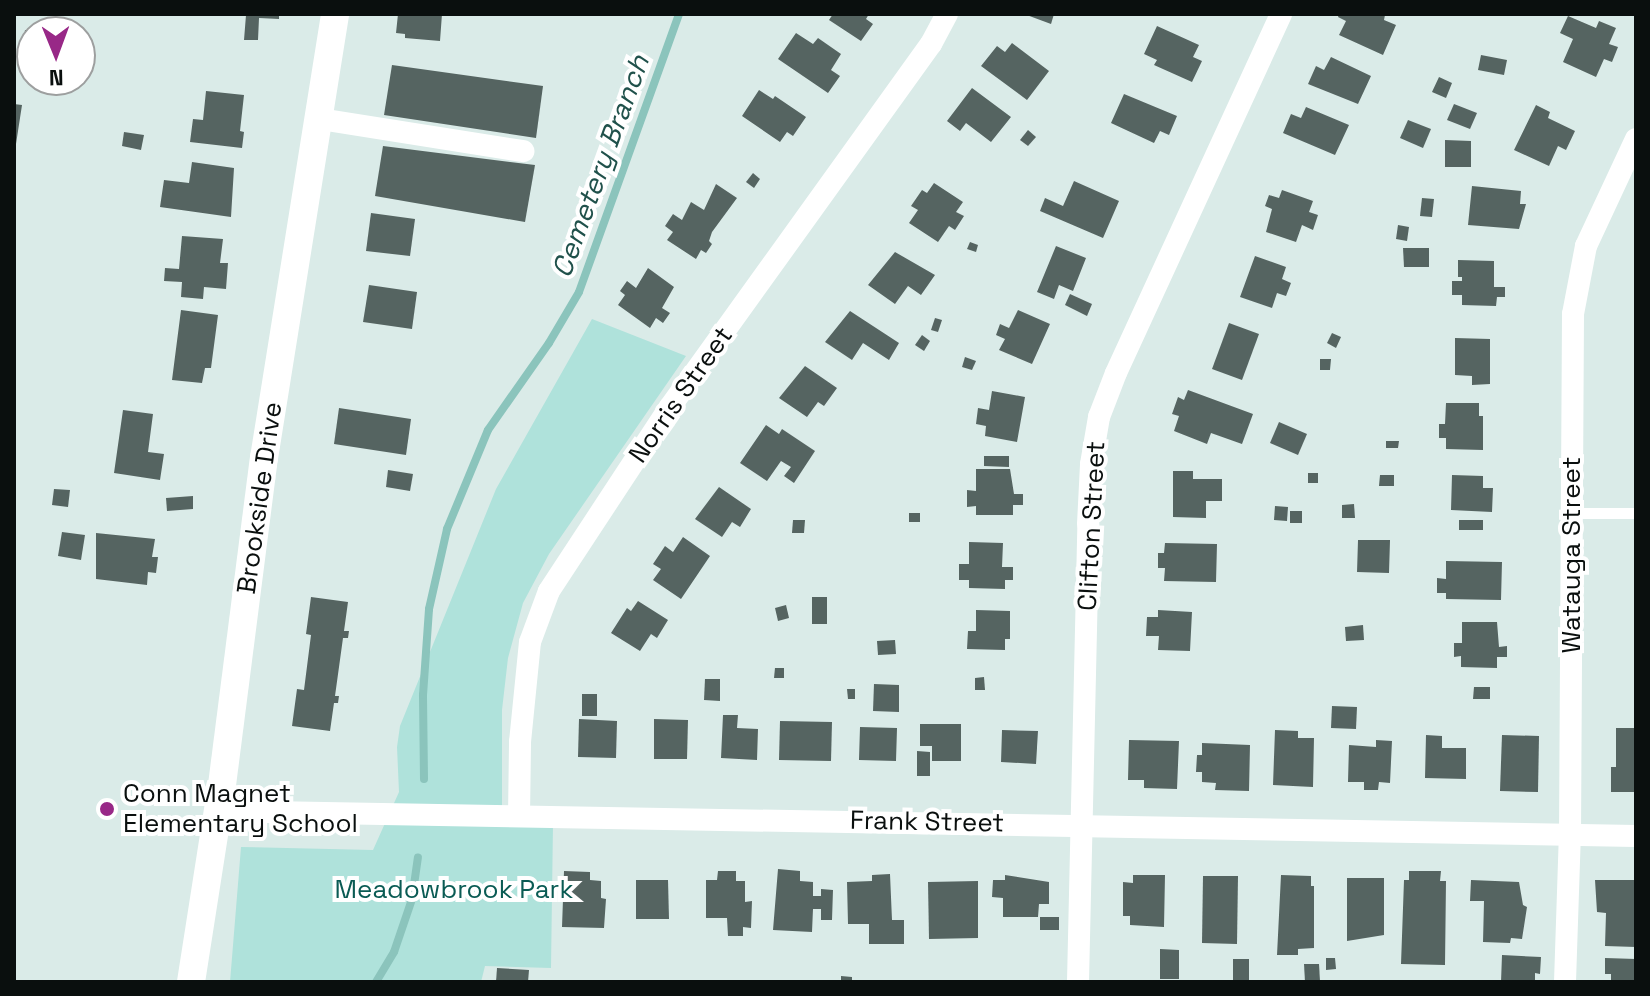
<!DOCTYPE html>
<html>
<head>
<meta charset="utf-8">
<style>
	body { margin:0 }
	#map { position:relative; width:1650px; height:996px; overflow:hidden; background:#daebe8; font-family:"Space Grotesk",sans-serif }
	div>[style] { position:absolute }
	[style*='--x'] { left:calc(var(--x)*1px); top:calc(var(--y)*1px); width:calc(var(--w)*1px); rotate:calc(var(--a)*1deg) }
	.green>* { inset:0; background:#afe2db }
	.stream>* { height:8px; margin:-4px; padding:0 4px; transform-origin:4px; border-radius:4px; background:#8bc4bc }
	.building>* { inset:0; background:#556461 }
	.service>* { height:11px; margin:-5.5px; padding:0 5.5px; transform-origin:5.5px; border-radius:5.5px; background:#fff }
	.minor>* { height:22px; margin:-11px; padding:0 11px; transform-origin:11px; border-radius:11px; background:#fff }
	.tertiary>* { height:28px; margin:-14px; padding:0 14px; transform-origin:14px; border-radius:14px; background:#fff }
	.dots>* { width:22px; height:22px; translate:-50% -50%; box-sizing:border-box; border:4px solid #fff; border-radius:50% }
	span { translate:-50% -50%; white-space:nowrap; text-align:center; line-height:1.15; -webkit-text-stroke:8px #fff; paint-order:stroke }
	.street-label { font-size:26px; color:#0a0f0e }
	.poi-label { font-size:26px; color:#0a0f0e }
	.left { translate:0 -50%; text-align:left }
	.park-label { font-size:26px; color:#0a5b54 }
	.water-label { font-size:28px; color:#20514b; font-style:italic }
	.frame { position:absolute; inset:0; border:16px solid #0a0f0e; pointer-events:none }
	.north { position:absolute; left:16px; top:16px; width:80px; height:80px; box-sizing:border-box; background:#fff; border:2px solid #9d9f9f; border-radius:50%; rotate:179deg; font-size:22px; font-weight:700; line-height:32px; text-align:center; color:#0a0f0e }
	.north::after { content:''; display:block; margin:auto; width:28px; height:36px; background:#982887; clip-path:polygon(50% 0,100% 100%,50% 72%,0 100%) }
</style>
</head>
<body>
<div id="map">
	<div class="green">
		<div style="clip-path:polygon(592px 319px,686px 356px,549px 554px,523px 603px,508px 658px,502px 710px,502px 823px,553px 824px,551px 968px,485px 966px,481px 982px,230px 982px,241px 847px,373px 850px,399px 792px,397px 747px,400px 726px,496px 489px)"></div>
	</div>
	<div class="stream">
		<div style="--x:424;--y:779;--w:84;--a:-90.7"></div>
		<div style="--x:423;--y:695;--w:86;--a:-86"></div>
		<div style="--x:429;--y:609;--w:82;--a:-77.3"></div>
		<div style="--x:447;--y:529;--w:107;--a:-67.5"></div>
		<div style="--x:488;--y:430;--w:106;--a:-55"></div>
		<div style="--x:549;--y:343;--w:59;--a:-59.5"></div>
		<div style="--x:579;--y:292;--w:295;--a:-70.2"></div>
		<div style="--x:376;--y:982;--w:35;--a:-59"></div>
		<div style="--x:394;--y:952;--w:56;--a:-71.2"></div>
		<div style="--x:412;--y:899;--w:42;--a:-81.9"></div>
	</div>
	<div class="building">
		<div style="clip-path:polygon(279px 14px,279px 19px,259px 18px,258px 40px,244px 40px,246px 15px)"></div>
		<div style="clip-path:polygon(398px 14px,442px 14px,440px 41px,405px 38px,405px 34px,396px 33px)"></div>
		<div style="clip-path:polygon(833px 14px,869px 14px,866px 19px,873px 24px,861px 41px,829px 20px)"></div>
		<div style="clip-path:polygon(1024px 14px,1054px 14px,1051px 24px)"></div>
		<div style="clip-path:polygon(1339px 14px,1385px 15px,1384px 20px,1396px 25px,1383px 55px,1339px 35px,1346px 21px,1338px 17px)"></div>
		<div style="clip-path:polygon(1568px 16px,1596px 28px,1599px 21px,1616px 28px,1609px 44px,1618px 47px,1612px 62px,1604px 59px,1596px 77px,1563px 62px,1573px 39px,1560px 33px)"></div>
		<div style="clip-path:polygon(1157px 26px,1199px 45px,1193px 57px,1202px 61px,1192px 82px,1154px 65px,1157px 60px,1144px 54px)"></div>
		<div style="clip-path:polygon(25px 30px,32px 31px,32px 71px,21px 70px)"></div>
		<div style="clip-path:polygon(796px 33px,813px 44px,818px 38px,841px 54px,831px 70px,840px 76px,828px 93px,778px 59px)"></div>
		<div style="clip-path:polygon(1012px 43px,1049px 71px,1027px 100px,981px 66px,997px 46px,1005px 52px)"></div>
		<div style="clip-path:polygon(1481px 55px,1507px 60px,1504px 75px,1478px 70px)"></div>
		<div style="clip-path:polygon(1331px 57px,1371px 76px,1358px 104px,1308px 84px,1316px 66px,1324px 70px)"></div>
		<div style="clip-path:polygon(392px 65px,543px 86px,536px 138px,384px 115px)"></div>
		<div style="clip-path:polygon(1439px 77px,1452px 83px,1446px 98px,1432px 92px)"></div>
		<div style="clip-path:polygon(972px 88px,1011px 117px,991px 142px,966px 123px,960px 131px,947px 121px)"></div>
		<div style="clip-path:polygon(759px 90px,773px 99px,775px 96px,806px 117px,793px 136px,787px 132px,780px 142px,742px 116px)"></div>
		<div style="clip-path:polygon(206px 91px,244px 95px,240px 131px,244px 132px,242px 148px,190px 142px,193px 119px,203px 120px)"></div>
		<div style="clip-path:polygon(1124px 94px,1177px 116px,1169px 135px,1160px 131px,1154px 143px,1111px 123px)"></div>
		<div style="clip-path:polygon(14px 104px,22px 105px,16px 144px,14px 144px)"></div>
		<div style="clip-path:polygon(1454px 104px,1477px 113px,1470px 129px,1447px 120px)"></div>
		<div style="clip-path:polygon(1536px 105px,1550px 112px,1548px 118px,1575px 131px,1566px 150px,1558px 146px,1549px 166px,1514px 150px)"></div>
		<div style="clip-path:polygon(1306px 107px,1349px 125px,1335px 155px,1283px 133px,1291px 114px,1301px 118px)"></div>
		<div style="clip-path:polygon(1408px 120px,1431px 129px,1423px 148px,1400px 138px)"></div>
		<div style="clip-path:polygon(1028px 130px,1036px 137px,1028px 146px,1020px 140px)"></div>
		<div style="clip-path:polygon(124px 132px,144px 135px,141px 150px,122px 146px)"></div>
		<div style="clip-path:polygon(1445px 140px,1471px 141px,1471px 167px,1445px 167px)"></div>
		<div style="clip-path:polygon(383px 146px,535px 165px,525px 222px,375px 196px)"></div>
		<div style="clip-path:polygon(192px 162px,234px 168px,231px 217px,160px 207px,164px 180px,189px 183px)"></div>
		<div style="clip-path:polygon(753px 173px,760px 179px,754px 188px,746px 182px)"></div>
		<div style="clip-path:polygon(1074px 181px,1119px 201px,1103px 238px,1040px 211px,1045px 198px,1063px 206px)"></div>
		<div style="clip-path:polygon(934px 183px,963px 202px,956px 212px,964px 216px,955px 230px,949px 226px,938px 242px,909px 223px,918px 210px,911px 206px,922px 190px,927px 193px)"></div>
		<div style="clip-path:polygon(716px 184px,737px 198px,712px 232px,709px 241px,712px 244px,706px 253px,701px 250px,696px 259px,667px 240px,673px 232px,665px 226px,673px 214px,682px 220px,691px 202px,704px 210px)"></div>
		<div style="clip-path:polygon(1472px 186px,1521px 191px,1520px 204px,1526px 204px,1519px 229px,1468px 225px)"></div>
		<div style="clip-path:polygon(1282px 190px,1313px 201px,1309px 212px,1318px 215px,1313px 230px,1302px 225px,1296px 242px,1266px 232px,1272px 209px,1265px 206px,1269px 195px,1279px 198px)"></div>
		<div style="clip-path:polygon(1422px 198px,1434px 199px,1432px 217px,1420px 216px)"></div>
		<div style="clip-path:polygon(371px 213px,415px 219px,410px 256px,366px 251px)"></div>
		<div style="clip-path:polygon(1398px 225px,1409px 227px,1407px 241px,1396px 239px)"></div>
		<div style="clip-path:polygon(182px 236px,223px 239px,220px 263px,228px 263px,226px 289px,204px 287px,203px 299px,181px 297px,182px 282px,164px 281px,165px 268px,179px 269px)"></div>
		<div style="clip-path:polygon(970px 242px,978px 245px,976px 252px,967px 249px)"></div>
		<div style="clip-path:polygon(1056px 246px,1086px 258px,1073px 291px,1059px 285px,1054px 299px,1037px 292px)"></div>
		<div style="clip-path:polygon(1403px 248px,1429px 248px,1429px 267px,1404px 267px)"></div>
		<div style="clip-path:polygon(895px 252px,935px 275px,921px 295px,908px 286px,895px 304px,868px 285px)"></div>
		<div style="clip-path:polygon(1255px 256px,1286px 267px,1282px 279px,1291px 283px,1286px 296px,1277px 293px,1272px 308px,1240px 297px)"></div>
		<div style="clip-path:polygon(1458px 260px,1494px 261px,1494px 287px,1505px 287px,1505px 297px,1497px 297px,1496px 306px,1462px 305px,1462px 295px,1452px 295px,1452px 281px,1462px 281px,1462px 277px,1458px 277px)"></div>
		<div style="clip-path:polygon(648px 268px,674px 287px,662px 308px,670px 313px,663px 323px,656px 318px,650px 328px,618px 305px,625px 295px,620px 291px,627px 281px,636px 288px)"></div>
		<div style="clip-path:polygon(369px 285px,417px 292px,412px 329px,363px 322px)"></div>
		<div style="clip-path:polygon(1070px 294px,1092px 304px,1087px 316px,1065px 305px)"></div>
		<div style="clip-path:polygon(181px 310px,218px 315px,211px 368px,205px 368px,202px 383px,172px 380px)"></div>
		<div style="clip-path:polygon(1018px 310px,1050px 324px,1032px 364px,999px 350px,1005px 339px,996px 335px,1000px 324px,1009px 328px)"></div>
		<div style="clip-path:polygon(850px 311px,899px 343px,889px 360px,863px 343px,852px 360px,825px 342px)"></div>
		<div style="clip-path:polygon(935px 318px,942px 320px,938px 332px,931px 330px)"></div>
		<div style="clip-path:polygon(1229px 323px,1259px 334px,1242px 380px,1212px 369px)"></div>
		<div style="clip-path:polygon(1332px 333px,1341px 337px,1336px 348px,1327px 343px)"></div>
		<div style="clip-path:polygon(922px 335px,930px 341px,924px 351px,915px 345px)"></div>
		<div style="clip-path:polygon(1455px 338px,1490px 339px,1490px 384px,1472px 385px,1472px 376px,1455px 375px)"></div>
		<div style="clip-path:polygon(965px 357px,976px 361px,972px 370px,962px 367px)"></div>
		<div style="clip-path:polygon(1320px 359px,1331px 359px,1330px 370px,1320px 370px)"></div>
		<div style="clip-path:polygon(805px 366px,837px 388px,824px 406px,818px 402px,807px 417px,779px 398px)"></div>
		<div style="clip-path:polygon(1188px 390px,1253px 414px,1242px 444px,1211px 433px,1207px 444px,1174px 431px,1179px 416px,1172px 414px,1178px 397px,1184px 400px)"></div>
		<div style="clip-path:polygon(992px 391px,1025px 397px,1017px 442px,985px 436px,986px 426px,976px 424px,978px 408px,989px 410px)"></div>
		<div style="clip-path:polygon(1446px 403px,1479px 403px,1479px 416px,1483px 416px,1483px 450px,1446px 449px,1446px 438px,1439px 438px,1439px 424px,1445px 424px)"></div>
		<div style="clip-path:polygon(339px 408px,411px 419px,406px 455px,334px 444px)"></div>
		<div style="clip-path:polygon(123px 410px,153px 414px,148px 452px,164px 454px,160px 480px,114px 473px)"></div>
		<div style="clip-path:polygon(1279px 422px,1307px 434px,1298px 455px,1270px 443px)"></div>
		<div style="clip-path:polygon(766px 425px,779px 434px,782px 429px,815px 451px,794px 483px,784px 476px,791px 467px,781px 461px,767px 481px,740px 463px)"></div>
		<div style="clip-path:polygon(1386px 441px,1399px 441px,1398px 448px,1386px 448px)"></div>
		<div style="clip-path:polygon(984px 456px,1009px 456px,1009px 467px,984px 466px)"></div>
		<div style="clip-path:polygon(976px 469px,1010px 469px,1014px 494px,1023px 494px,1023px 505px,1013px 505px,1013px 515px,976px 515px,976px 506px,967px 507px,967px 490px,976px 491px)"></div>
		<div style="clip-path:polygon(388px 470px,413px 474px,410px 491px,386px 487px)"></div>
		<div style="clip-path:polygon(1173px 471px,1193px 471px,1193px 479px,1222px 479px,1222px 501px,1206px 501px,1206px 518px,1173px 517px)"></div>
		<div style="clip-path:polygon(1308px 473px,1318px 473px,1318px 483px,1308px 483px)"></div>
		<div style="clip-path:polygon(1380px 475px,1394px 475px,1394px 486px,1379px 486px)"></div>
		<div style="clip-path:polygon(1452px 475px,1483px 476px,1483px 488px,1493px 488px,1492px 512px,1451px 510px)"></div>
		<div style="clip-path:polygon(719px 487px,751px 509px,740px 527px,732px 522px,722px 537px,695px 519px)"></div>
		<div style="clip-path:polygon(54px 489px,70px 490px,68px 507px,52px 505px)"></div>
		<div style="clip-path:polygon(193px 496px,193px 509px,167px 511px,166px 498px)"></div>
		<div style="clip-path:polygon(1354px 504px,1355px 518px,1342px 518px,1342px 505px)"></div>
		<div style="clip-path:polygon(1275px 506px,1288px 507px,1287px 521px,1274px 520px)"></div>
		<div style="clip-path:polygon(1290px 511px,1302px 511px,1302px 523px,1290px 523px)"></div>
		<div style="clip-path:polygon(909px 513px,920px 513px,920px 522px,909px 522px)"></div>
		<div style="clip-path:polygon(793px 520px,805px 520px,804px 533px,792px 533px)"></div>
		<div style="clip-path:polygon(1459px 520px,1483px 520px,1483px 530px,1459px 530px)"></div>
		<div style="clip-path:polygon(62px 532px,85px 535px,81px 560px,58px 556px)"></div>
		<div style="clip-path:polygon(96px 533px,155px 539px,152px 557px,158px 557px,156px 573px,148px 572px,147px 585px,96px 579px)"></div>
		<div style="clip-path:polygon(683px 537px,710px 556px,681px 599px,653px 580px,661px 569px,653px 564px,665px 546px,673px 552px)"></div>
		<div style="clip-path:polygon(1358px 540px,1390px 540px,1389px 573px,1357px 572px)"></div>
		<div style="clip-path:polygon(969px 542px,1003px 543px,1002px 567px,1013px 567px,1013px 580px,1005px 580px,1005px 589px,969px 588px,969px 580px,959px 580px,959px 564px,969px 564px)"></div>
		<div style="clip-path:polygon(1165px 543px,1217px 544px,1216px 582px,1164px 581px,1165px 568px,1158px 568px,1158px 553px,1164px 553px)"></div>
		<div style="clip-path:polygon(1446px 561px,1502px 562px,1501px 600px,1446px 599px,1446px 593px,1437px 593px,1437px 578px,1446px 579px)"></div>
		<div style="clip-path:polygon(311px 597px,348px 602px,344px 631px,349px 631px,348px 638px,343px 638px,335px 696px,339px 696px,338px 703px,334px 703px,330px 731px,292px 726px,297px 689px,304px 690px,311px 635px,306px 634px)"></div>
		<div style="clip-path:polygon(812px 597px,827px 597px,827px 624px,812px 624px)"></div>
		<div style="clip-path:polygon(638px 601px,668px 620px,657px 638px,651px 634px,640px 651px,611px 633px,627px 608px,631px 611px)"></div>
		<div style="clip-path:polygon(786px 605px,789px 618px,778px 621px,775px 608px)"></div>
		<div style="clip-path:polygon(976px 610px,1010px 611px,1010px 639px,1005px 639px,1005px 650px,967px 649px,968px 631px,976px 631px)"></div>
		<div style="clip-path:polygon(1158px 610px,1192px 612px,1190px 651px,1158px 650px,1159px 636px,1146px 636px,1147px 617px,1158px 617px)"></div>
		<div style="clip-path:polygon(1462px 622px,1497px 622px,1499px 647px,1507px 646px,1507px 657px,1497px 657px,1497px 668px,1461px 667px,1461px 656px,1454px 657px,1454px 643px,1462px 643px)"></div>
		<div style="clip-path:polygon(1363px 625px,1364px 640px,1346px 641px,1345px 627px)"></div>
		<div style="clip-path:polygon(895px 640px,896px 654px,878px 655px,877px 641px)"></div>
		<div style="clip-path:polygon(775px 668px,784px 668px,784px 678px,774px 678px)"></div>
		<div style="clip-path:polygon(984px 677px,985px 690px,975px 690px,975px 678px)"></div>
		<div style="clip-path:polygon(705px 679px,720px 679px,720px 701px,704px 700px)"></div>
		<div style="clip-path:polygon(874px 684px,899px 685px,899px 712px,873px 711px)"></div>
		<div style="clip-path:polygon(1474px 687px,1490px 687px,1490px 699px,1473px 699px)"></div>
		<div style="clip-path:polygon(847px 689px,855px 689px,855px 699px,848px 699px)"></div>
		<div style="clip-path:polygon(582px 694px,597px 694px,597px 716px,582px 716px)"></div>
		<div style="clip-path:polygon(1332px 706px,1357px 707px,1356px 729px,1331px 728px)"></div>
		<div style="clip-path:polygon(723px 715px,738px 715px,737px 728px,758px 729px,757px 760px,721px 758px)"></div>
		<div style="clip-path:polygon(579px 719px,617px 721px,616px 758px,578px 757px)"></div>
		<div style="clip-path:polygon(654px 719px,688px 720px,687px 759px,654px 759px)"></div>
		<div style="clip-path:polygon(780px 721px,832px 722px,831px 761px,779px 760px)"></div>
		<div style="clip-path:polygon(920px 724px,961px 724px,961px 761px,932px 761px,932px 746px,920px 746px)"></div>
		<div style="clip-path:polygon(860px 727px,897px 728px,896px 761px,859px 760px)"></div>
		<div style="clip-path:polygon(1616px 728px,1636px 728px,1636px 792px,1611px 792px,1611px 767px,1616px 767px)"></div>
		<div style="clip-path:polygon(1002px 730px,1038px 731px,1036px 764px,1001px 762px)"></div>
		<div style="clip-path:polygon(1275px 730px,1298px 731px,1298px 738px,1314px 738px,1313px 787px,1273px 785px)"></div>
		<div style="clip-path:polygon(1426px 735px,1442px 736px,1442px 748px,1466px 748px,1466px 779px,1425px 778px)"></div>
		<div style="clip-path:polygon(1502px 735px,1539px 736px,1538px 792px,1500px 791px)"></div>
		<div style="clip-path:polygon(1129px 740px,1179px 741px,1177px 789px,1144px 788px,1144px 780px,1128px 780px)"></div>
		<div style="clip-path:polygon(1376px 740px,1392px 741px,1390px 783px,1379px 782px,1378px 790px,1364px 790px,1364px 782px,1348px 782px,1349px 745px,1376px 747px)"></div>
		<div style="clip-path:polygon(1202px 743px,1250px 745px,1249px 791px,1215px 790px,1216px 783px,1202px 782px,1202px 772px,1196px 772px,1197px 755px,1202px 755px)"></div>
		<div style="clip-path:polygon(917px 751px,930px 752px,930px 776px,917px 776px)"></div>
		<div style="clip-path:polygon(778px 869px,800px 871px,800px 881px,813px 882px,813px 896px,821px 896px,821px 889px,833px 890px,832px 920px,821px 920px,821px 909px,813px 909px,812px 932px,773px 930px)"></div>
		<div style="clip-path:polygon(564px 871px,590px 872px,590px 880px,601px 881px,601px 898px,606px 899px,604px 928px,562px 927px)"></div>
		<div style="clip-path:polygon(718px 871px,736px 871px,736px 881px,745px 881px,745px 902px,752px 901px,751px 928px,743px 927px,743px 936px,728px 936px,727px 918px,706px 918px,706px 880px,717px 880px)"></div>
		<div style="clip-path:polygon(1409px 871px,1441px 871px,1440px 881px,1446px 881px,1445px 965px,1401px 964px,1404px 880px,1409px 880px)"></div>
		<div style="clip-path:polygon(890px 874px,892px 920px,904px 920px,904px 944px,869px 944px,869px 924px,848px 924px,847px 882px,872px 881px,872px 875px)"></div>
		<div style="clip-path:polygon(1005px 875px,1049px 882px,1049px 904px,1039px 904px,1038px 917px,1003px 917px,1003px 898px,992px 897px,993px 880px,1005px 880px)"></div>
		<div style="clip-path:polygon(1133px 875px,1165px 875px,1164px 927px,1130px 925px,1130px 916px,1123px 916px,1123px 882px,1133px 883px)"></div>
		<div style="clip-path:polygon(1281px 875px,1311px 876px,1311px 886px,1314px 886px,1314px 948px,1298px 949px,1298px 955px,1277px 955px)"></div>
		<div style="clip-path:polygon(1203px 876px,1238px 876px,1237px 944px,1202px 943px)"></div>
		<div style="clip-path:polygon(1347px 878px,1384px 878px,1384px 935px,1347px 941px)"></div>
		<div style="clip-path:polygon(636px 880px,668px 880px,669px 919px,636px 919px)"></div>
		<div style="clip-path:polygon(1471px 880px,1519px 882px,1523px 905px,1527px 907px,1522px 939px,1511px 938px,1510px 943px,1483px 942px,1484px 901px,1470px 901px)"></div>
		<div style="clip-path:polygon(1595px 880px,1636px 880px,1636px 947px,1605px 946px,1606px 913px,1597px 912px)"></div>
		<div style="clip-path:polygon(978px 881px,978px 938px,929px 939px,928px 882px)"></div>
		<div style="clip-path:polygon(1040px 917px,1059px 917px,1059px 930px,1040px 930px)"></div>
		<div style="clip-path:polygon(1160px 949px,1179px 950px,1179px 979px,1160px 979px)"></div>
		<div style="clip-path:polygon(1502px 955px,1541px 957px,1540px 974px,1535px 973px,1535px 982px,1501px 982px)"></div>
		<div style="clip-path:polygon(1326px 958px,1335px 958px,1336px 969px,1326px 970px)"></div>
		<div style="clip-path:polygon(1605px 958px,1636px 959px,1636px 982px,1611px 982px,1611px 974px,1605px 974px)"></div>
		<div style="clip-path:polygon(1233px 959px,1249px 959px,1249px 980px,1233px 980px)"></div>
		<div style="clip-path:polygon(1304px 964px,1319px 964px,1320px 981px,1305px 982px)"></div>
		<div style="clip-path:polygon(497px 968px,529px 970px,528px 982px,496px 982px)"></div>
		<div style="clip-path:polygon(841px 976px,852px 977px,852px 982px,841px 982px)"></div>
	</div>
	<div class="service">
		<div style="--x:1572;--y:513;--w:64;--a:0"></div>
	</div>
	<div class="minor">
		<div style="--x:320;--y:119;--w:206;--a:9"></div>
		<div style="--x:217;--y:811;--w:1419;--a:1.01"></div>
		<div style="--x:519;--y:816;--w:74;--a:-89.2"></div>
		<div style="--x:520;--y:742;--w:100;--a:-84.3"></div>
		<div style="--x:530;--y:642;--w:54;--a:-69.6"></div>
		<div style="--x:549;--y:591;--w:220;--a:-56.7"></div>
		<div style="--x:670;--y:407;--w:447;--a:-54.3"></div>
		<div style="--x:931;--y:44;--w:34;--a:-62"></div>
		<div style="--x:1078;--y:982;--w:458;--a:-88.7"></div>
		<div style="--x:1088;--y:524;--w:60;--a:-87.1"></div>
		<div style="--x:1091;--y:464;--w:48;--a:-80.3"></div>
		<div style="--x:1099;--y:417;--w:47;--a:-68.9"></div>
		<div style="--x:1116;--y:373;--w:395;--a:-65.3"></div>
		<div style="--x:1565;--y:982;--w:147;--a:-88.1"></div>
		<div style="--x:1570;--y:835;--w:521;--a:-89.67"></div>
		<div style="--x:1573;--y:314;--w:69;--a:-79.2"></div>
		<div style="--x:1586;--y:246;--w:118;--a:-65"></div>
	</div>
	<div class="tertiary">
		<div style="--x:191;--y:982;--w:199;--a:-81.1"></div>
		<div style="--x:222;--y:785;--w:330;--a:-82.7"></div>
		<div style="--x:264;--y:458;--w:450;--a:-80.9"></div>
	</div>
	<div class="dots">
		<div style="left:107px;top:809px;background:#982887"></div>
	</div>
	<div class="street-label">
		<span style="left:681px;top:395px;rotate:-55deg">Norris Street</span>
		<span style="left:260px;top:498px;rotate:-82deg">Brookside Drive</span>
		<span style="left:1092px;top:526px;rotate:-87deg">Clifton Street</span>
		<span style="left:1572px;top:555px;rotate:-90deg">Watauga Street</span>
		<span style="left:927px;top:822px;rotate:1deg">Frank Street</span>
	</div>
	<div class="poi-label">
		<span class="left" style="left:123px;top:809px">Conn Magnet<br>Elementary School</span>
	</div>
	<div class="park-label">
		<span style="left:454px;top:890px">Meadowbrook Park</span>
	</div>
	<div class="water-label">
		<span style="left:600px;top:166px;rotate:-70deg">Cemetery Branch</span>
	</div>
	<div class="frame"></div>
	<div class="north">N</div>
</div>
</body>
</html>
